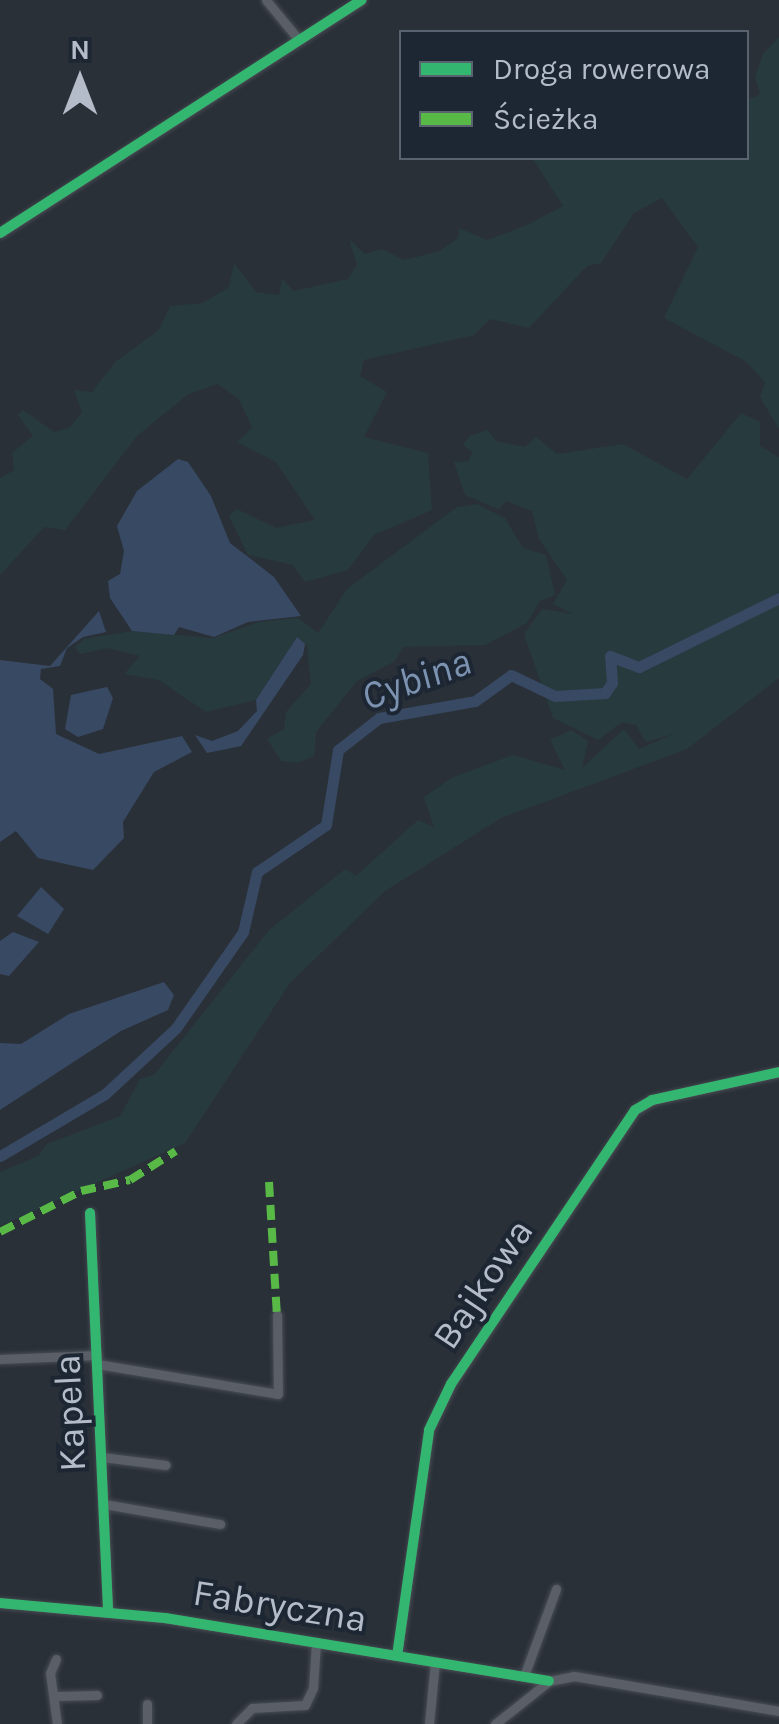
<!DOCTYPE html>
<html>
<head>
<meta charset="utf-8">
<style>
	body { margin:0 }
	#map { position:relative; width:779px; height:1724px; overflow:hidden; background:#2a3038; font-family:Karla,sans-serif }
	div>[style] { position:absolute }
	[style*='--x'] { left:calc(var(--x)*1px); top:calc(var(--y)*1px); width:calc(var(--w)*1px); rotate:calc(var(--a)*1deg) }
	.green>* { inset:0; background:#273a3e }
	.water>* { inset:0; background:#384963 }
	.river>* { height:11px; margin:-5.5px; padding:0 5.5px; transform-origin:5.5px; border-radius:5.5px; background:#384963 }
	.roads { filter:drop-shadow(0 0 2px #484c53) drop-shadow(0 0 2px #484c53) }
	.minor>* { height:9px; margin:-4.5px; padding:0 4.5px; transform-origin:4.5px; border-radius:4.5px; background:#5a5e66 }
	.quiet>* { height:8px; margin-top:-4px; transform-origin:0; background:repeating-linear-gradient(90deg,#58b947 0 15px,transparent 0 23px) }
	.cycleway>* { height:10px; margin:-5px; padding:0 5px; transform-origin:5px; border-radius:5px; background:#33b770 }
	span { translate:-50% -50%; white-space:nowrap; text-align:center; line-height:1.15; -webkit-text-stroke:8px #1d2633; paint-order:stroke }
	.street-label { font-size:38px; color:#b4bcc9 }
	.water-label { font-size:40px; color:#7c92b1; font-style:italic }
	.legend { position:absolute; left:399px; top:30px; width:350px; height:130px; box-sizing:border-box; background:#1d2633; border:2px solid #59626f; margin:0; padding:12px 18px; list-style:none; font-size:30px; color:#b4bcc9 }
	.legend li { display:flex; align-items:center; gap:20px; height:50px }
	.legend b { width:50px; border:2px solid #59626f }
	.north { position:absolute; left:30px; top:30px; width:100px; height:100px; -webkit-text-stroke:8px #1d2633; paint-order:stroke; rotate:0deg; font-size:28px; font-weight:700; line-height:40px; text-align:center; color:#b4bcc9 }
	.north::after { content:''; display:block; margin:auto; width:35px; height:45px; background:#b4bcc9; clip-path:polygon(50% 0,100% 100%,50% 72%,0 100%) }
</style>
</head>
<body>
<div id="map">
	<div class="green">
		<div style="clip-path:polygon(779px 37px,779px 429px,760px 397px,765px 382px,745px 361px,664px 318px,698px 247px,662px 198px,634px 213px,601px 263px,587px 266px,529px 328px,490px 319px,474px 335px,364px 360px,360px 376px,387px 392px,364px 437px,428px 453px,432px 510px,374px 535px,348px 570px,305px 582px,293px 565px,248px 555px,229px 516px,237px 509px,276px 528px,315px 520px,276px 462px,237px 442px,252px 428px,239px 399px,217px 384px,187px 395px,137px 436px,65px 530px,44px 527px,0 575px,0 478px,14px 470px,12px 453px,33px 436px,18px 415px,23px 410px,54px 432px,69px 428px,82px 412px,74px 390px,92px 392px,115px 362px,159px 330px,170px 306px,203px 303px,229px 287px,234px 263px,256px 292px,279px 295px,282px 278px,293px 291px,348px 279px,357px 265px,349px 239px,365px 254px,382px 249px,404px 260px,440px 251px,458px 238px,459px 228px,487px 240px,527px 225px,563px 206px,533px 159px,746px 158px,747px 100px,760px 94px,755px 77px,763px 54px)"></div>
		<div style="clip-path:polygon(741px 413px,760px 422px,760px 446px,779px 457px,779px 678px,687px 749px,501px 818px,385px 891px,290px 983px,185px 1143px,0 1226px,0 1172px,38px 1156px,47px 1144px,120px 1116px,140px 1079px,154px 1075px,269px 930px,345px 869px,356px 876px,418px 820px,434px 827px,424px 797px,453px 777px,513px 755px,565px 770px,550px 740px,571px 730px,588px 741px,582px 768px,624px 729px,639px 749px,674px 734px,646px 742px,636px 725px,622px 722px,598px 740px,553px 718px,524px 634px,542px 609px,573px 614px,553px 604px,567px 580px,539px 539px,532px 511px,506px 501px,498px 509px,465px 495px,454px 462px,469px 461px,472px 452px,463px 445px,470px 436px,488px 430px,496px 441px,525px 447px,536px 437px,557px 454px,623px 444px,687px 479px)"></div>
		<div style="clip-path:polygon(477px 504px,505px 518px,523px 548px,546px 555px,555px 595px,540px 601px,527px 623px,485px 645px,403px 647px,395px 661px,357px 681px,316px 732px,314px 756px,297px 763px,281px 761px,267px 739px,284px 729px,286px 712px,311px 684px,307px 646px,297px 637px,256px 700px,206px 712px,159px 680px,124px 674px,140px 656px,107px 648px,80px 654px,75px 647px,84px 639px,132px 631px,213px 638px,259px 622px,298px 618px,318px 633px,347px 589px,457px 507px)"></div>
	</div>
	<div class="water">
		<div style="clip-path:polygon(178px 459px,188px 462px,211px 496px,230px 543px,274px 577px,301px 616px,248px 622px,214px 637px,179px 627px,174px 635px,132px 631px,110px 598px,108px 581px,120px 574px,124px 551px,117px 526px,137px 491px)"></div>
		<div style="clip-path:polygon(99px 611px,106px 632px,83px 637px,67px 648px,60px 666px,41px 669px,40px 679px,53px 689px,56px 734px,99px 754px,182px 736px,192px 752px,154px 772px,123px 822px,124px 838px,93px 870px,38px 858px,16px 831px,0 842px,0 660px,50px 666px)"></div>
		<div style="clip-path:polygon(297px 637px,305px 644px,303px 655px,241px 746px,207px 753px,195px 735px,212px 741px,238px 731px,257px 711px,256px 700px)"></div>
		<div style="clip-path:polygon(107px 687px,113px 698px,103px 729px,78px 737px,65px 729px,71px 695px)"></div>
		<div style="clip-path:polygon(41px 887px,64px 909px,48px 934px,17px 916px)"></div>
		<div style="clip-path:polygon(13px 932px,39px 942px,9px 976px,0 974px,0 941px)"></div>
		<div style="clip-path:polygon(164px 982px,174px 995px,168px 1010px,121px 1031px,0 1110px,0 1043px,21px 1044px,69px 1014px)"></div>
	</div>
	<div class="river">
		<div style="--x:0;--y:1156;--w:122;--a:-30.6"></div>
		<div style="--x:105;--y:1094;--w:97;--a:-42.9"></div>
		<div style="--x:176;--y:1028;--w:117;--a:-55.1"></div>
		<div style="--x:243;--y:932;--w:62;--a:-76.9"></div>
		<div style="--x:257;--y:872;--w:83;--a:-34.3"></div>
		<div style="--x:326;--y:825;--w:76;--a:-80.9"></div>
		<div style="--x:338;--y:750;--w:52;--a:-38"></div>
		<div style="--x:379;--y:718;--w:97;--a:-10"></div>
		<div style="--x:475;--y:701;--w:44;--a:-35.8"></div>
		<div style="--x:511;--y:675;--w:49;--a:25.5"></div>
		<div style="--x:555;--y:696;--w:50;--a:-3.4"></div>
		<div style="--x:605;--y:693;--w:12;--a:-55"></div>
		<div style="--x:612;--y:683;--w:27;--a:-94"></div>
		<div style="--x:610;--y:656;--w:31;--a:21"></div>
		<div style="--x:639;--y:667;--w:156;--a:-26.2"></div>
	</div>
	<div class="roads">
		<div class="minor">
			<div style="--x:266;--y:0;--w:52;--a:50.5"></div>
			<div style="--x:0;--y:233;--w:430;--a:-32.8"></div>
			<div style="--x:90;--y:1213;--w:396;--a:87.4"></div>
			<div style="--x:0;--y:1359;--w:97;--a:-2.4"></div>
			<div style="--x:97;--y:1364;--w:183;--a:9.4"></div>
			<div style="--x:278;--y:1394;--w:79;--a:-90.7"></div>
			<div style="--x:102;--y:1457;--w:64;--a:7.1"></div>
			<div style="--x:104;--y:1504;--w:118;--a:9.8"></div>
			<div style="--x:0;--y:1603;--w:166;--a:5.2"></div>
			<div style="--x:165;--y:1618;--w:389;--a:9.3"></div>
			<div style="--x:397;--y:1656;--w:228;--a:-81.9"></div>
			<div style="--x:429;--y:1430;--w:51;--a:-64.4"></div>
			<div style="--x:451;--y:1384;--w:330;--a:-56.1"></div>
			<div style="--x:635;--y:1110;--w:20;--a:-30"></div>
			<div style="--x:652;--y:1100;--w:130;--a:-12.4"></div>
			<div style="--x:56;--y:1659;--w:15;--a:113"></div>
			<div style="--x:50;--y:1673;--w:51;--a:82.2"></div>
			<div style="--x:524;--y:1676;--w:93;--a:-69.8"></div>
			<div style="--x:57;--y:1696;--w:40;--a:-1.4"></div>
			<div style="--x:147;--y:1724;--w:20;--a:-90"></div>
			<div style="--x:236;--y:1724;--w:23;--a:-45"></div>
			<div style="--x:252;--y:1708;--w:53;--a:-3.2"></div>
			<div style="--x:305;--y:1705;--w:19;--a:-65"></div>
			<div style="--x:313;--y:1688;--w:45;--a:-86.2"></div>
			<div style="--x:429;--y:1724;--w:62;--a:-84.5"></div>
			<div style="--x:495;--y:1724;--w:69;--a:-38.5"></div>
			<div style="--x:549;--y:1681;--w:25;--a:-11"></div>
			<div style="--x:574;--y:1676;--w:208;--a:9.7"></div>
		</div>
	</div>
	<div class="quiet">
		<div style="--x:269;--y:1182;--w:133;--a:86.6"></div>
		<div style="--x:0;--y:1232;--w:91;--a:-26.8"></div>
		<div style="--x:81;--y:1191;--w:50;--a:-12.7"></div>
		<div style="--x:130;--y:1180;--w:54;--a:-32.2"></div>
	</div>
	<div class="cycleway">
		<div style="--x:0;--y:233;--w:430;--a:-32.8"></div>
		<div style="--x:90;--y:1213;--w:396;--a:87.4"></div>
		<div style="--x:0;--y:1603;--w:166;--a:5.2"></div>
		<div style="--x:165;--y:1618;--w:389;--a:9.3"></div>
		<div style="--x:397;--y:1656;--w:228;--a:-81.9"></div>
		<div style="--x:429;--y:1430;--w:51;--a:-64.4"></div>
		<div style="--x:451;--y:1384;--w:330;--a:-56.1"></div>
		<div style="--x:635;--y:1110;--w:20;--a:-30"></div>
		<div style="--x:652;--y:1100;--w:130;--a:-12.4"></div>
	</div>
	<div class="street-label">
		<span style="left:483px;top:1284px;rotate:-56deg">Bajkowa</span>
		<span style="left:70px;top:1413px;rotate:-93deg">Kapela</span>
		<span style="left:280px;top:1606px;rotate:9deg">Fabryczna</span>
	</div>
	<div class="water-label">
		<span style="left:416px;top:679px;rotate:-20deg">Cybina</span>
	</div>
	<ul class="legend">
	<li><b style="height:12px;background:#33b770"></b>Droga rowerowa</li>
	<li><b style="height:12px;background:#58b947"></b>Ścieżka</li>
	</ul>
	<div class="north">N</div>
</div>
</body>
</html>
